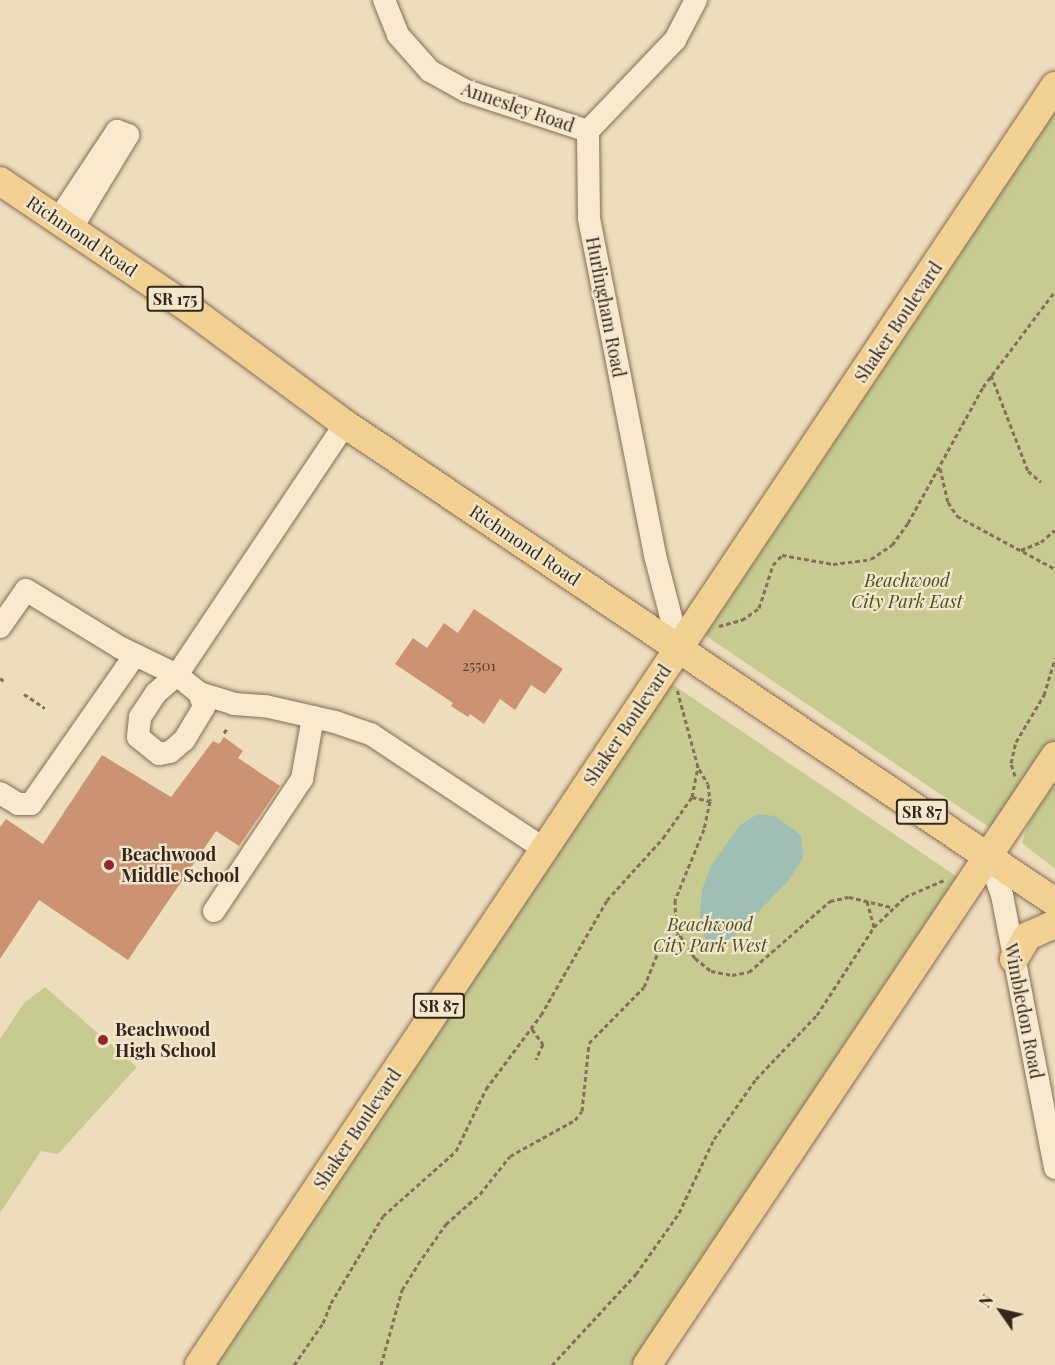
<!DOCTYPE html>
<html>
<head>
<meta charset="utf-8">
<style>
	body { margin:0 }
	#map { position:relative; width:1055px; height:1365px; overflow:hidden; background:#eeddbc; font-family:"Playfair Display",serif }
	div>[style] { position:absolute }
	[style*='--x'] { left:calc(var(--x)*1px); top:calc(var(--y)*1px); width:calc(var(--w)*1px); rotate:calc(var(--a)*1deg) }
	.green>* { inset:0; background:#c7cb91 }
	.water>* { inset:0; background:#a0bfb4 }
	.building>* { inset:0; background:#cc9372 }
	.path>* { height:3px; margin-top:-1.5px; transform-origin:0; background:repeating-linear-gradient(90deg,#856d56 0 4.5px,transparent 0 7.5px) }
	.roads { filter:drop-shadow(0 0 2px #856d56) drop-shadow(0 0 2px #856d56) }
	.minor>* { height:22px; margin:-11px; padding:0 11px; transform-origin:11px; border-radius:11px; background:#f9eacf }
	.major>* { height:28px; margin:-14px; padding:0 14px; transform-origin:14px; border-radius:14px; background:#f2d092 }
	.dots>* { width:16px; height:16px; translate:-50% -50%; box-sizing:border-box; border:3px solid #f5e7cc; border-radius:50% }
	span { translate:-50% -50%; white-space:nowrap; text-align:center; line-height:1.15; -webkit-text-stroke:4.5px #f5e7cc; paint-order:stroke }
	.number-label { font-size:15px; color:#5a4131 }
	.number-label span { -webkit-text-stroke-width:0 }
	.shield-label span { padding:2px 4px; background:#f5e7cc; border:2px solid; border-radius:4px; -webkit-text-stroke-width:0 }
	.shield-label { font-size:16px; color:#34261b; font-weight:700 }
	.street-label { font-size:18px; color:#34261b }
	.park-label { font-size:18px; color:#475121; font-style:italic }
	.poi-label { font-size:18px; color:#34261b; font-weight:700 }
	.left { translate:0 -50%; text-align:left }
	.north { position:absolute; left:971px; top:1281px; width:60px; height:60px; -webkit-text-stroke:4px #f5e7cc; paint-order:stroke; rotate:304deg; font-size:16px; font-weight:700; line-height:24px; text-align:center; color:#34261b }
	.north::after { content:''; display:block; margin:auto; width:21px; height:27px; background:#34261b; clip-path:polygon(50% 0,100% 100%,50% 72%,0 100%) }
</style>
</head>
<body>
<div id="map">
	<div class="green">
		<div style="clip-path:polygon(1055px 103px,1055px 746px,992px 829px,703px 634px)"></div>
		<div style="clip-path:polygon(660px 676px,962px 880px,647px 1365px,199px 1365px)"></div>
		<div style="clip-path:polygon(1055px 782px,1055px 869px,1022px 843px,1029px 821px)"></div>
		<div style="clip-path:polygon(45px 987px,137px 1067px,58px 1154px,41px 1151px,0 1213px,0 1039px,24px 1003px)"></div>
	</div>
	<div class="water">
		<div style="clip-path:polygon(758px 814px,775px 816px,801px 835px,803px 858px,788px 881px,735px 936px,717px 945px,706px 941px,699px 923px,702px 890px,711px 866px,740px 825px)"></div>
	</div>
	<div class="building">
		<div style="clip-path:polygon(474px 609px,563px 669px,545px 694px,531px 685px,515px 710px,500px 699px,484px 724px,470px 714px,468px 717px,451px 706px,453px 703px,395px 664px,413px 638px,427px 648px,444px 623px,458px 633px)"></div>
		<div style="clip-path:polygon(224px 737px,243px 751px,238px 758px,280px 786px,239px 846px,216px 831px,128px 960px,39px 900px,0 959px,0 827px,6px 819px,43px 844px,102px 755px,171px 797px,213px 741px,219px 744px)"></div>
	</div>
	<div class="path">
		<div style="--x:991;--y:375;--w:103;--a:68.9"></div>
		<div style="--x:1028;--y:471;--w:17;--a:40"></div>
		<div style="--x:940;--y:468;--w:35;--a:77"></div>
		<div style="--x:948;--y:502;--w:17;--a:57"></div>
		<div style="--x:957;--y:516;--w:111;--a:28.4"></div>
		<div style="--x:1021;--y:550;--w:22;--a:-22"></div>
		<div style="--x:1041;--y:542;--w:18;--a:-41"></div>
		<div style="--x:719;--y:626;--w:24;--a:-15"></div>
		<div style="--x:742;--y:620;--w:21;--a:-35"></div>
		<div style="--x:759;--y:608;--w:45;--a:-72"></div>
		<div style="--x:773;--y:565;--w:13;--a:-48"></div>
		<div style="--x:782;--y:555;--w:52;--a:10"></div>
		<div style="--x:833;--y:564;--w:38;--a:-7"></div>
		<div style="--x:871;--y:559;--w:25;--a:-34"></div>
		<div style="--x:892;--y:545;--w:27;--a:-54"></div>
		<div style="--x:908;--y:523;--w:155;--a:-61.1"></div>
		<div style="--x:983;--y:387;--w:120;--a:-53.1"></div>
		<div style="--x:0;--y:678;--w:5;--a:37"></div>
		<div style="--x:24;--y:694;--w:25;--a:34"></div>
		<div style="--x:224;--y:733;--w:7;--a:-56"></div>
		<div style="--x:699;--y:769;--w:17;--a:59"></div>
		<div style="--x:708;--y:784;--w:17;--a:83"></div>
		<div style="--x:710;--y:801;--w:29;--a:102"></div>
		<div style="--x:704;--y:829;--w:77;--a:112.2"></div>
		<div style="--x:675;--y:900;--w:29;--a:88"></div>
		<div style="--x:676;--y:929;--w:35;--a:57"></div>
		<div style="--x:695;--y:958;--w:21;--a:39"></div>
		<div style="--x:711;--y:971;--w:21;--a:11"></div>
		<div style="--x:732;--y:975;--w:17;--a:-10"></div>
		<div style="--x:749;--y:972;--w:108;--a:-41.2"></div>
		<div style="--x:830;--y:901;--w:19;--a:-12"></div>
		<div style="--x:849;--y:897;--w:43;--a:13.4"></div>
		<div style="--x:1015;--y:776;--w:14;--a:-107"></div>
		<div style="--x:1011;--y:763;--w:22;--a:-77"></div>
		<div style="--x:1016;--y:742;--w:55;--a:-59.2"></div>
		<div style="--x:1044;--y:695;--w:39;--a:-73"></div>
		<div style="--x:692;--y:797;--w:18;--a:13"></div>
		<div style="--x:867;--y:901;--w:27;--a:75"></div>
		<div style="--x:532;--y:1029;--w:19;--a:54"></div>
		<div style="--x:543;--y:1044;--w:17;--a:115"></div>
		<div style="--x:294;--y:1365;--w:51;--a:-55.4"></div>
		<div style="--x:323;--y:1323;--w:22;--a:-68"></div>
		<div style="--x:331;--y:1303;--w:101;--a:-59.1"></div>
		<div style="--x:383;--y:1216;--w:98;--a:-41.7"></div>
		<div style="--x:456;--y:1151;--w:69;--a:-64.2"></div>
		<div style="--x:486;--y:1089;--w:92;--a:-53.4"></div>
		<div style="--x:541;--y:1015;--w:133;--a:-60.1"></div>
		<div style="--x:607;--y:900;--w:84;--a:-47.9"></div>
		<div style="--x:663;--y:838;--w:50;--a:-54.7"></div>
		<div style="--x:692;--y:797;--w:31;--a:-79"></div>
		<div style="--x:698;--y:767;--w:81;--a:-105.1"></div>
		<div style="--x:381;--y:1365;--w:78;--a:-74.4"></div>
		<div style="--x:402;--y:1290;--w:31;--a:-58"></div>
		<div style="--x:418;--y:1264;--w:49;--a:-55"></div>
		<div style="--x:446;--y:1224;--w:45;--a:-41.4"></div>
		<div style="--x:480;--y:1194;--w:48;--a:-51.7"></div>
		<div style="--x:510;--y:1156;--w:74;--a:-29"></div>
		<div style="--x:575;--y:1120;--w:11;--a:-52"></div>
		<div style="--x:582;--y:1111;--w:68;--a:-84.1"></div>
		<div style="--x:589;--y:1043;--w:78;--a:-45.5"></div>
		<div style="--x:644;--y:987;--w:40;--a:-68"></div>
		<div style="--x:659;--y:950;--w:26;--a:-39"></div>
		<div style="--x:552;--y:1365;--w:124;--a:-47.3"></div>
		<div style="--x:636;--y:1274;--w:75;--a:-54.8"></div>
		<div style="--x:679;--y:1213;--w:82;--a:-64.7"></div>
		<div style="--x:714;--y:1139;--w:73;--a:-55"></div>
		<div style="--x:756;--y:1079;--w:88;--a:-46.4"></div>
		<div style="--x:817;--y:1015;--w:105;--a:-57.1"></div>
		<div style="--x:874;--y:927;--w:43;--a:-44.1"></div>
		<div style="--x:905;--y:897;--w:43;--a:-23.6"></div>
	</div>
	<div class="roads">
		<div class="minor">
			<div style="--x:384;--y:0;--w:38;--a:68"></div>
			<div style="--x:398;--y:35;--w:48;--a:48.4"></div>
			<div style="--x:430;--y:71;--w:41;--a:29.1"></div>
			<div style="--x:466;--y:91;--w:128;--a:18.2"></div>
			<div style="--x:58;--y:220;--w:107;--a:-56.5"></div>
			<div style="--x:117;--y:131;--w:12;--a:20"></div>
			<div style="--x:128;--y:135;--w:110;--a:121.2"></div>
			<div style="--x:0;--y:627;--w:45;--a:-54.9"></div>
			<div style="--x:26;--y:590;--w:111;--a:31.4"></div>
			<div style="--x:121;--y:648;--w:62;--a:25.7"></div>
			<div style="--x:177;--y:675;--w:28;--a:39"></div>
			<div style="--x:199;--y:693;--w:37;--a:17"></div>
			<div style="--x:234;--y:704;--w:31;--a:4"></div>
			<div style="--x:265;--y:706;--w:72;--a:12.9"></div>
			<div style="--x:335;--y:722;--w:39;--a:19"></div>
			<div style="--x:372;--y:735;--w:206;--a:33.5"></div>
			<div style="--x:679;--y:648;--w:96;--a:-104.5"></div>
			<div style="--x:655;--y:555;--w:343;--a:-101.1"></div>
			<div style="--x:589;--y:218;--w:87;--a:-90.7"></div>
			<div style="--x:588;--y:131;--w:126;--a:-46.3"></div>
			<div style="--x:675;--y:40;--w:45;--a:-62.3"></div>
			<div style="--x:199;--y:693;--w:15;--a:70"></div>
			<div style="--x:204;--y:707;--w:39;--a:121"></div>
			<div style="--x:184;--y:740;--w:18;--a:139"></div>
			<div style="--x:170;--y:752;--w:11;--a:170"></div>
			<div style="--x:159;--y:754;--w:27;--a:-141"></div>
			<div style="--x:138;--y:737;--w:20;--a:-84"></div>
			<div style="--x:140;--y:717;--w:29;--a:-56"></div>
			<div style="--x:156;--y:693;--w:28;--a:-41"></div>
			<div style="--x:177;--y:675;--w:302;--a:-56.2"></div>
			<div style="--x:0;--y:793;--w:21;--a:31"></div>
			<div style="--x:18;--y:804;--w:13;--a:0"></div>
			<div style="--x:31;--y:804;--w:182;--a:-55.1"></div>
			<div style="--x:988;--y:856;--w:41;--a:70.3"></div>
			<div style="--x:1002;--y:895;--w:278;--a:79"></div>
			<div style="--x:214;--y:911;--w:159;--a:-56.3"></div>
			<div style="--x:302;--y:779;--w:63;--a:-79.9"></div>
		</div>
		<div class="major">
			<div style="--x:0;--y:181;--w:230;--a:34"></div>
			<div style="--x:191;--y:310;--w:192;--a:36.5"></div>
			<div style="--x:345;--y:424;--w:856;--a:33.95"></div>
			<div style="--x:1014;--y:959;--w:27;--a:-59"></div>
			<div style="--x:1028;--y:936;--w:30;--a:-24"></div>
			<div style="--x:199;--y:1365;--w:1539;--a:-56.21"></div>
			<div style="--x:647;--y:1365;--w:733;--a:-56.18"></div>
		</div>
	</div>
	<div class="dots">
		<div style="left:109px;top:865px;background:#94262c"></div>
		<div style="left:103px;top:1040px;background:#94262c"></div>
	</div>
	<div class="number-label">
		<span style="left:479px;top:666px">25501</span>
	</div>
	<div class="shield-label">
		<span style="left:175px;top:299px">SR 175</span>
		<span style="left:922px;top:812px">SR 87</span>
		<span style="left:439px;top:1006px">SR 87</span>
	</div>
	<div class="street-label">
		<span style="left:518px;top:107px;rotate:19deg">Annesley Road</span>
		<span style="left:82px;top:236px;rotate:34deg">Richmond Road</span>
		<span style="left:606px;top:307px;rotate:79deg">Hurlingham Road</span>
		<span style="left:898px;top:322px;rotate:-56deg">Shaker Boulevard</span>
		<span style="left:525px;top:545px;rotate:34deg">Richmond Road</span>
		<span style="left:627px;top:725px;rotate:-56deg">Shaker Boulevard</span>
		<span style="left:1024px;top:1011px;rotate:79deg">Wimbledon Road</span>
		<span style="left:357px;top:1129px;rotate:-56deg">Shaker Boulevard</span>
	</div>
	<div class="park-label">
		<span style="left:907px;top:591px">Beachwood<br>City Park East</span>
		<span style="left:710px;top:935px">Beachwood<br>City Park West</span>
	</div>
	<div class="poi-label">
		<span class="left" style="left:121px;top:865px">Beachwood<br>Middle School</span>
		<span class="left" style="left:115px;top:1040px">Beachwood<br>High School</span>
	</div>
	<div class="north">N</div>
</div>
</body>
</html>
